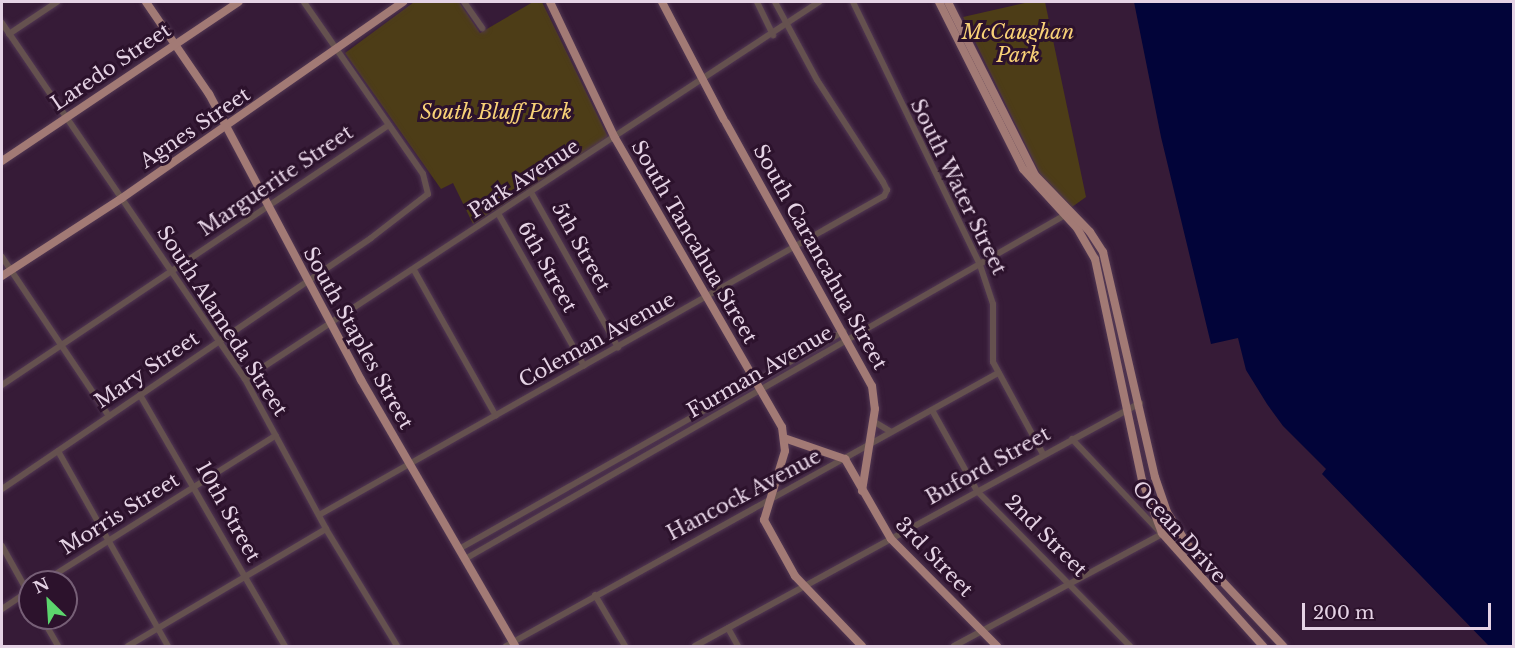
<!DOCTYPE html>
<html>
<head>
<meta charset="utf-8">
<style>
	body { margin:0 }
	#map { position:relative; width:1515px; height:648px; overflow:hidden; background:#361b37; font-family:"Libre Baskerville",serif }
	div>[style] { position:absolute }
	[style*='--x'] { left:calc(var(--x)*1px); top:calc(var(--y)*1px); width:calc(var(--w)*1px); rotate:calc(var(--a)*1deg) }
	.green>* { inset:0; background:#4d3d17 }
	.water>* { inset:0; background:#020439 }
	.roads { filter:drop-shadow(0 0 2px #523853) drop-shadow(0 0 2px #523853) }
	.minor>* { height:6px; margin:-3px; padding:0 3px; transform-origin:3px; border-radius:3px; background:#65514f }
	.major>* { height:8px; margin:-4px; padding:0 4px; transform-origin:4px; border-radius:4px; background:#a27a75 }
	span { translate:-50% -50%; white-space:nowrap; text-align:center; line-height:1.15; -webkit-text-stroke:6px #2c122c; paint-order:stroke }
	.park-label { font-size:20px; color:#f8d177; font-style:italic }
	.street-label { font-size:20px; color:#e5d3e5 }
	.frame { position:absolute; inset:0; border:3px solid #e5d3e5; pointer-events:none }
	.north { position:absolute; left:18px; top:570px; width:60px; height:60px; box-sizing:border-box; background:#2c122c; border:2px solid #765f76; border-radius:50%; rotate:335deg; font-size:16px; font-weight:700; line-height:24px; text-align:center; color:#e5d3e5 }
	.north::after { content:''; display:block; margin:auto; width:21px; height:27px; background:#5cd56d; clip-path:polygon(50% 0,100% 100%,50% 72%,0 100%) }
	.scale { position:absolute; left:1302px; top:603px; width:189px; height:27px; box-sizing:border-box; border:3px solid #e5d3e5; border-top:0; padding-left:8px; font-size:18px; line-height:21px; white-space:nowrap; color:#e5d3e5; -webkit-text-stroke:4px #2c122c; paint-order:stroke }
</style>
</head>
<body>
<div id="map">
	<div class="green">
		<div style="clip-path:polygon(414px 2px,459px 2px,480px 33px,533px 2px,542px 2px,608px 137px,473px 224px,453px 183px,441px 189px,345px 53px)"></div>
		<div style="clip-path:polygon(1029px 2px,1045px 2px,1086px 197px,1072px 207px,1040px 174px,963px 17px)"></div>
	</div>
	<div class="water">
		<div style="clip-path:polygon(1134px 2px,1513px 2px,1513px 646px,1489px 646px,1322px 474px,1326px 469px,1283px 426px,1267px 404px,1246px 370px,1238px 338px,1211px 344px,1161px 137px)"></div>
	</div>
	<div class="roads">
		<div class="minor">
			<div style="--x:464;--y:2;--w:32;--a:55"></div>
			<div style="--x:757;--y:2;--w:37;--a:64"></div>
			<div style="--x:853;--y:2;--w:292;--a:64.2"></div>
			<div style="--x:980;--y:265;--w:41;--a:71.6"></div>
			<div style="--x:993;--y:304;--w:58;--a:90"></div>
			<div style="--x:993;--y:362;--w:105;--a:61.5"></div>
			<div style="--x:2;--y:23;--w:431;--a:55.7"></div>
			<div style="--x:245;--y:379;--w:170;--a:61.6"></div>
			<div style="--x:326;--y:529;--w:137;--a:58.7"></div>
			<div style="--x:9;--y:34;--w:58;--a:-33.7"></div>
			<div style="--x:532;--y:194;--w:176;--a:60.7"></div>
			<div style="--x:499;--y:215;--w:173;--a:60.6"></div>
			<div style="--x:2;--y:257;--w:192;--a:56.1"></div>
			<div style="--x:414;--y:270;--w:167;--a:60.7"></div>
			<div style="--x:245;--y:379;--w:687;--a:-33.3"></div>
			<div style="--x:2;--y:385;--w:466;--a:-33.9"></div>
			<div style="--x:140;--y:395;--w:290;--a:60"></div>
			<div style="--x:932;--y:410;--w:93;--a:60.9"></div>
			<div style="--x:977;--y:491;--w:218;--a:45.4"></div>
			<div style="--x:873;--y:421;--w:21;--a:31"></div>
			<div style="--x:1072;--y:439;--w:128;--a:46.6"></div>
			<div style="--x:58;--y:451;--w:224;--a:60.6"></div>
			<div style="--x:2;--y:489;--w:446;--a:-34.2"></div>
			<div style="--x:371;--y:238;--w:72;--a:-37.7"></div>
			<div style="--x:428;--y:194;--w:21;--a:-104"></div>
			<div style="--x:423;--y:174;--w:209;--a:-124.7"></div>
			<div style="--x:319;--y:515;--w:649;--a:-29.45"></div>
			<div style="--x:884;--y:196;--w:7;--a:-63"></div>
			<div style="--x:887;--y:190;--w:9;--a:-117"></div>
			<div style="--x:883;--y:182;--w:121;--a:-122.9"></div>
			<div style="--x:817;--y:80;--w:89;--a:-118.3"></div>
			<div style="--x:2;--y:546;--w:57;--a:60.8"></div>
			<div style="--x:459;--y:549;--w:442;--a:-29.5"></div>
			<div style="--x:465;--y:559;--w:694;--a:-29.82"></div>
			<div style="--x:43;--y:582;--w:275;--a:-32.2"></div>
			<div style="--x:595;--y:595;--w:59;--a:59.5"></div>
			<div style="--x:2;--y:609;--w:34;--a:-34"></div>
			<div style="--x:42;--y:618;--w:32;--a:60"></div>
			<div style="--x:728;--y:628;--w:21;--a:61"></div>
			<div style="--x:128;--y:646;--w:230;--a:-30.6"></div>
			<div style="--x:506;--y:646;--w:563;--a:-29.02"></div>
			<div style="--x:695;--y:646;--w:507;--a:-28.64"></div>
			<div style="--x:954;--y:646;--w:251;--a:-28.3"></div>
		</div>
		<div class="major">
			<div style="--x:146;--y:2;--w:112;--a:55.6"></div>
			<div style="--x:209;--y:94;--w:324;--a:62"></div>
			<div style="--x:361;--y:380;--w:307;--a:59.9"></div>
			<div style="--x:550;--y:2;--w:151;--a:64.5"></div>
			<div style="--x:615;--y:138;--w:334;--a:60"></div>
			<div style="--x:782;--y:427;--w:24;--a:83"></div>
			<div style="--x:785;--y:451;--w:72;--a:106.9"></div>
			<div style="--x:764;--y:520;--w:64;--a:61"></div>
			<div style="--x:795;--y:576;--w:97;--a:46.3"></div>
			<div style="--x:662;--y:2;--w:133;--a:62.3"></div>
			<div style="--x:939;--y:2;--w:187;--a:63.3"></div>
			<div style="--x:1023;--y:169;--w:80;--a:47.5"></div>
			<div style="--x:1077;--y:228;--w:36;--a:60"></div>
			<div style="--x:1095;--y:259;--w:226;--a:78"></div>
			<div style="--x:1142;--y:480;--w:57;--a:69.3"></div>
			<div style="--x:1162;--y:533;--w:152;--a:48.2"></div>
			<div style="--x:948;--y:2;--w:194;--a:63.3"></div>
			<div style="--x:1035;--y:175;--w:79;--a:46"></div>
			<div style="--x:1090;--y:232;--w:24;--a:57"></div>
			<div style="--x:1103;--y:252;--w:231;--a:77"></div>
			<div style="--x:1155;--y:477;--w:37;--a:71"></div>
			<div style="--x:1167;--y:512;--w:38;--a:58"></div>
			<div style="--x:1187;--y:544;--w:140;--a:46.7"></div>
			<div style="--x:726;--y:123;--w:301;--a:61"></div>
			<div style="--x:872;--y:386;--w:23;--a:83"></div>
			<div style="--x:875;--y:409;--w:83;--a:99"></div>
			<div style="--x:2;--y:161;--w:285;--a:-33.9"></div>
			<div style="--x:2;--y:276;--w:143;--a:-33"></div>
			<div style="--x:122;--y:198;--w:343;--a:-34.9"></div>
			<div style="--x:784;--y:438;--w:65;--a:19"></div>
			<div style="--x:845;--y:459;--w:92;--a:60.1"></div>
			<div style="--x:891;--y:539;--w:151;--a:45.3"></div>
		</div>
	</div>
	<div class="park-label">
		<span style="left:1018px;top:44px">McCaughan<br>Park</span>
		<span style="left:496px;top:112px">South Bluff Park</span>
	</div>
	<div class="street-label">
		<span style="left:111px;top:67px;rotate:-34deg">Laredo Street</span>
		<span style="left:195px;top:128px;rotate:-34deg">Agnes Street</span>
		<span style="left:524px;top:179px;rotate:-33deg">Park Avenue</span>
		<span style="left:276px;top:181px;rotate:-34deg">Marguerite Street</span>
		<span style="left:958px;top:187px;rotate:64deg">South Water Street</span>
		<span style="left:694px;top:242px;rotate:60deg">South Tancahua Street</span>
		<span style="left:581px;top:247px;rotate:61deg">5th Street</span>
		<span style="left:820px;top:257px;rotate:61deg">South Carancahua Street</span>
		<span style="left:547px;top:267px;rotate:61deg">6th Street</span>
		<span style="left:222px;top:321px;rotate:57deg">South Alameda Street</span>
		<span style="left:358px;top:338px;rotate:61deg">South Staples Street</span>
		<span style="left:597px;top:340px;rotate:-29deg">Coleman Avenue</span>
		<span style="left:147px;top:370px;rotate:-34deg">Mary Street</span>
		<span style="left:760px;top:372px;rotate:-30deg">Furman Avenue</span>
		<span style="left:988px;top:466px;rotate:-29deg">Buford Street</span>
		<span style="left:744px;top:495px;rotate:-28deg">Hancock Avenue</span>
		<span style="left:228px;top:512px;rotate:61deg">10th Street</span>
		<span style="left:120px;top:514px;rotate:-32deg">Morris Street</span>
		<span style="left:1179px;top:532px;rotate:48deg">Ocean Drive</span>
		<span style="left:1046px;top:536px;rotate:45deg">2nd Street</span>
		<span style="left:934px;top:557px;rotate:46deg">3rd Street</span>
	</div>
	<div class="frame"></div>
	<div class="north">N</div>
	<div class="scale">200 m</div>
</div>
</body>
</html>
